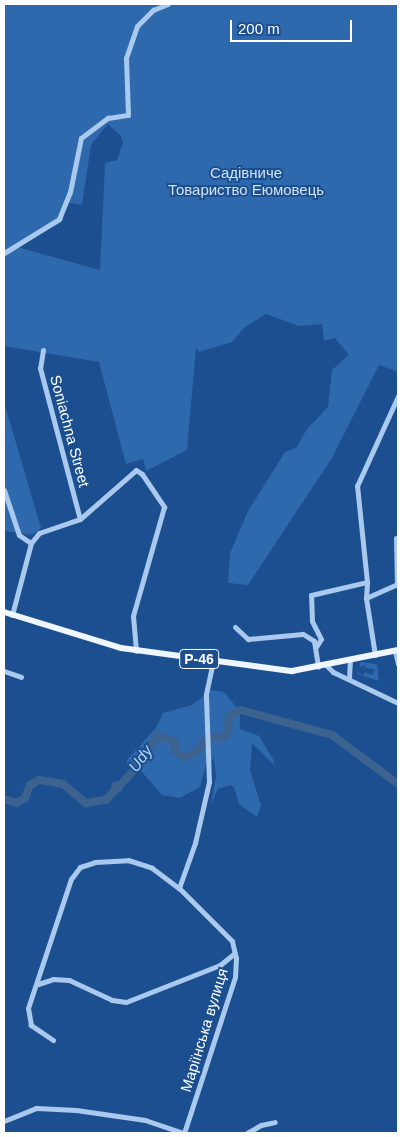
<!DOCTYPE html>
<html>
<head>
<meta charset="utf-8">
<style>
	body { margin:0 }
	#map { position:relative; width:402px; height:1137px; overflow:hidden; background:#1b4f8f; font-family:Helvetica,sans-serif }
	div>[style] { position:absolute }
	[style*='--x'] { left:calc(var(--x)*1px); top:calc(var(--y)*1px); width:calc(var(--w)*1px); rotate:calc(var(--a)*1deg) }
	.green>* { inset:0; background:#2e69ad }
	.water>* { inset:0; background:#3c6290 }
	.round { border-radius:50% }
	.river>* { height:8px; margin:-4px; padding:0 4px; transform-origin:4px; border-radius:4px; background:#3c6290 }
	.minor>* { height:5px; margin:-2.5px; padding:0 2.5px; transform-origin:2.5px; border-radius:2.5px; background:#a9c9ee }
	.major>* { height:6px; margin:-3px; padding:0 3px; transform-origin:3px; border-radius:3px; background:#f0f6ff }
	span { translate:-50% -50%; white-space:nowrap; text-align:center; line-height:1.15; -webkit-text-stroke:4px #1b4f8f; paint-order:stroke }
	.shield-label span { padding:1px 4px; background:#1b4f8f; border:1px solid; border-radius:4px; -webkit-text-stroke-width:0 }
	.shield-label { font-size:14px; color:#fff; font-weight:700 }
	.park-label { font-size:15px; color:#cfe3fa }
	.street-label { font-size:15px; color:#fff }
	.water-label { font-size:16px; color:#b5d3f5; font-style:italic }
	.frame { position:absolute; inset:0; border:5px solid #fff; pointer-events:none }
	.scale { position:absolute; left:230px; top:20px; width:122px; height:22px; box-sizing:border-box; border:2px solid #fff; border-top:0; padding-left:6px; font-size:15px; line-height:18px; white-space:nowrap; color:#fff; -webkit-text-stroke:4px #1b4f8f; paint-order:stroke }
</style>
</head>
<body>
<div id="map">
	<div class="green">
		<div style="clip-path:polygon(evenodd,4px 4px,398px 4px,398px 372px,379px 365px,332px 458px,248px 585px,228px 583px,230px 553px,248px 511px,285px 452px,296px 448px,307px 429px,328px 407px,332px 370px,349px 355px,335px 338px,324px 341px,322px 324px,299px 326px,266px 314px,245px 327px,232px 342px,199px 352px,196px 347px,187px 450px,146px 471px,143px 459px,126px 464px,99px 362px,4px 346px,4px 4px,108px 124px,121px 136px,123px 143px,117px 160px,105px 163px,100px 270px,17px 247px,61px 223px,66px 202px,82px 205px,91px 145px,108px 124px)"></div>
		<div style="clip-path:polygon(4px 402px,41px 528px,32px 535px,4px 531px)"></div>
		<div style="clip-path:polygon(361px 662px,377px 664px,379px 681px,357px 674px,358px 670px,359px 674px,364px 675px,364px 672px,373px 675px,374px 669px,364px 668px,367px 665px,359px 667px)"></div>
		<div style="clip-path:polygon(211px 690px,224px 692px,240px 712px,240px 729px,259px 736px,273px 759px,275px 766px,252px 743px,250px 771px,261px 805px,257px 817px,239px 804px,234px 787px,230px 785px,218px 789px,211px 804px,216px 776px,214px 759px,207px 761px,200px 787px,180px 798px,162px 795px,141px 771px,127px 766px,127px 760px,156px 728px,163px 713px,192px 705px)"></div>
	</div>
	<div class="water">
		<div class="round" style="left:111px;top:781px;width:12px;height:12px"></div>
	</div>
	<div class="river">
		<div style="--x:4;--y:799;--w:14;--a:17"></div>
		<div style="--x:17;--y:803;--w:9;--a:-32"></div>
		<div style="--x:25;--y:798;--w:14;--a:-69"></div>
		<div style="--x:30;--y:785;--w:10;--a:-29"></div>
		<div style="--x:39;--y:780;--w:24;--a:9"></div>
		<div style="--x:63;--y:784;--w:30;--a:40"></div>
		<div style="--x:86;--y:803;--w:20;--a:-9"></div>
		<div style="--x:106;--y:800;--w:44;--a:-46.8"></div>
		<div style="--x:136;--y:768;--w:38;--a:-57"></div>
		<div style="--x:157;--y:736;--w:18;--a:16"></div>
		<div style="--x:174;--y:741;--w:10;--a:84"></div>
		<div style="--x:175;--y:751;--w:12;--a:31"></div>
		<div style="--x:185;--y:757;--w:11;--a:-22"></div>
		<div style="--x:195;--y:753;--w:21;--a:-49"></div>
		<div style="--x:209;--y:737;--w:14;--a:0"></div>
		<div style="--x:223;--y:737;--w:6;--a:-45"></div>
		<div style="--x:227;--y:733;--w:18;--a:-81"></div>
		<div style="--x:230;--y:715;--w:12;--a:-24"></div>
		<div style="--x:241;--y:710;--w:94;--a:15.4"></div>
		<div style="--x:332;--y:735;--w:82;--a:36.6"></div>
	</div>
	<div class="minor">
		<div style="--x:4;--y:253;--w:65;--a:-31.7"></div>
		<div style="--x:59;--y:219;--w:29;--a:-68"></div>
		<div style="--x:70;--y:192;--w:55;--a:-78.5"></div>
		<div style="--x:81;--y:138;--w:34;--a:-37"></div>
		<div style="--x:108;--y:118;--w:20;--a:-9"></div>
		<div style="--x:128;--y:115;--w:57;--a:-92"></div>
		<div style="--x:126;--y:58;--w:34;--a:-71"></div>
		<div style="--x:137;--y:26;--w:23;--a:-45"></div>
		<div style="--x:153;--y:10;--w:16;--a:-22"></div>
		<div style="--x:43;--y:350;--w:18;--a:99"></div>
		<div style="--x:40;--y:368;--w:156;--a:75.2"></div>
		<div style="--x:4;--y:490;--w:47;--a:71.6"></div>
		<div style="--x:19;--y:535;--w:14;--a:34"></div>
		<div style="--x:396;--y:538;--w:46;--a:88.8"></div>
		<div style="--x:366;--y:598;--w:35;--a:-24"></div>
		<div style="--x:12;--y:615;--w:74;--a:-75.2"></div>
		<div style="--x:31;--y:543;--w:13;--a:-51"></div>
		<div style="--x:39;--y:533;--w:43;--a:-18.9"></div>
		<div style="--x:80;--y:519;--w:74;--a:-41.2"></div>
		<div style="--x:136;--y:470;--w:7;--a:34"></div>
		<div style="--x:142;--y:474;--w:40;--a:56"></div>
		<div style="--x:164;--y:507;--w:113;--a:105.9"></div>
		<div style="--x:133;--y:616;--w:35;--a:85"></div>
		<div style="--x:235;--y:627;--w:18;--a:43"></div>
		<div style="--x:248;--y:639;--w:55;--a:-5.2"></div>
		<div style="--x:303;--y:634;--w:13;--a:32"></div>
		<div style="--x:314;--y:641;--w:26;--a:81"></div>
		<div style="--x:316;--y:647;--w:9;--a:-58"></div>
		<div style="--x:321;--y:639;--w:20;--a:-117"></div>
		<div style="--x:312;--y:621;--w:26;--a:-92"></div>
		<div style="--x:311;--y:595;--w:57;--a:-13.1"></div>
		<div style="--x:395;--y:651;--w:13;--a:77"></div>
		<div style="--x:375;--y:655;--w:58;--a:-99"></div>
		<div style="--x:366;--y:598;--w:16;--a:-86"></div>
		<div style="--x:367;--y:582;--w:97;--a:-95.9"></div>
		<div style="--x:357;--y:486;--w:99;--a:-65.5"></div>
		<div style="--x:326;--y:665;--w:10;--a:45"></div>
		<div style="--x:333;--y:672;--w:72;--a:25.5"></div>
		<div style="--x:4;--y:671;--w:18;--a:19"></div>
		<div style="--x:349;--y:678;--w:18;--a:-87"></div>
		<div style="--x:179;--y:888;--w:48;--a:-70.4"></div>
		<div style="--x:195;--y:843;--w:63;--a:-77.1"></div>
		<div style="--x:209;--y:782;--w:88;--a:-92"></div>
		<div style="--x:206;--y:694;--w:34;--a:-78"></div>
		<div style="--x:38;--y:984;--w:16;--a:-18"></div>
		<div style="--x:53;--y:979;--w:16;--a:4"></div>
		<div style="--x:69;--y:980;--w:47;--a:24.9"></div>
		<div style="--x:112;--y:1000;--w:14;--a:8"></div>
		<div style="--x:126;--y:1002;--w:101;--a:-21.5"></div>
		<div style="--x:220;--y:965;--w:19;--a:-39"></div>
		<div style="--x:53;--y:1040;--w:27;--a:-146"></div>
		<div style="--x:31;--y:1025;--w:17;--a:-100"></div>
		<div style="--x:28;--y:1008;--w:136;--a:-71.6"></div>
		<div style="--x:71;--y:879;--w:15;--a:-53"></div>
		<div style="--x:80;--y:867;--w:16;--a:-18"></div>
		<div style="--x:95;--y:862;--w:33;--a:-3"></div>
		<div style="--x:128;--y:860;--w:25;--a:18"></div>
		<div style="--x:152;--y:868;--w:34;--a:37"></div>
		<div style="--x:179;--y:888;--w:75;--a:45"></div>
		<div style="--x:232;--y:941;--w:17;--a:77"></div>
		<div style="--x:236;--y:958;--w:19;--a:93"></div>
		<div style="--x:235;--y:977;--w:164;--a:108.1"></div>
		<div style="--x:4;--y:1121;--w:35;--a:-22"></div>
		<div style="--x:36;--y:1108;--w:40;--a:2.9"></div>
		<div style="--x:76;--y:1110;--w:70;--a:8.2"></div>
		<div style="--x:145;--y:1120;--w:40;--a:18.9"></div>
		<div style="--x:247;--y:1133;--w:16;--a:-30"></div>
		<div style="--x:261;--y:1125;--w:14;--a:-12"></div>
	</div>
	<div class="major">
		<div style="--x:4;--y:612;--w:122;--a:17.1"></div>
		<div style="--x:121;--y:648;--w:173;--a:7.7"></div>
		<div style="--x:292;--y:671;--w:108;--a:-11.2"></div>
	</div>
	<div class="shield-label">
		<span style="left:199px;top:659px">Р-46</span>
	</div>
	<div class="park-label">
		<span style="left:246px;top:181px">Садівниче<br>Товариство Еюмовець</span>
	</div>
	<div class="street-label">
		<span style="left:70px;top:431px;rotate:75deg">Soniachna Street</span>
		<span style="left:204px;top:1030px;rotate:-73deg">Маріїнська вулиця</span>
	</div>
	<div class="water-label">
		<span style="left:141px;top:759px;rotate:-54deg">Udy</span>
	</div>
	<div class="frame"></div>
	<div class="scale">200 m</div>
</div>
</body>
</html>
